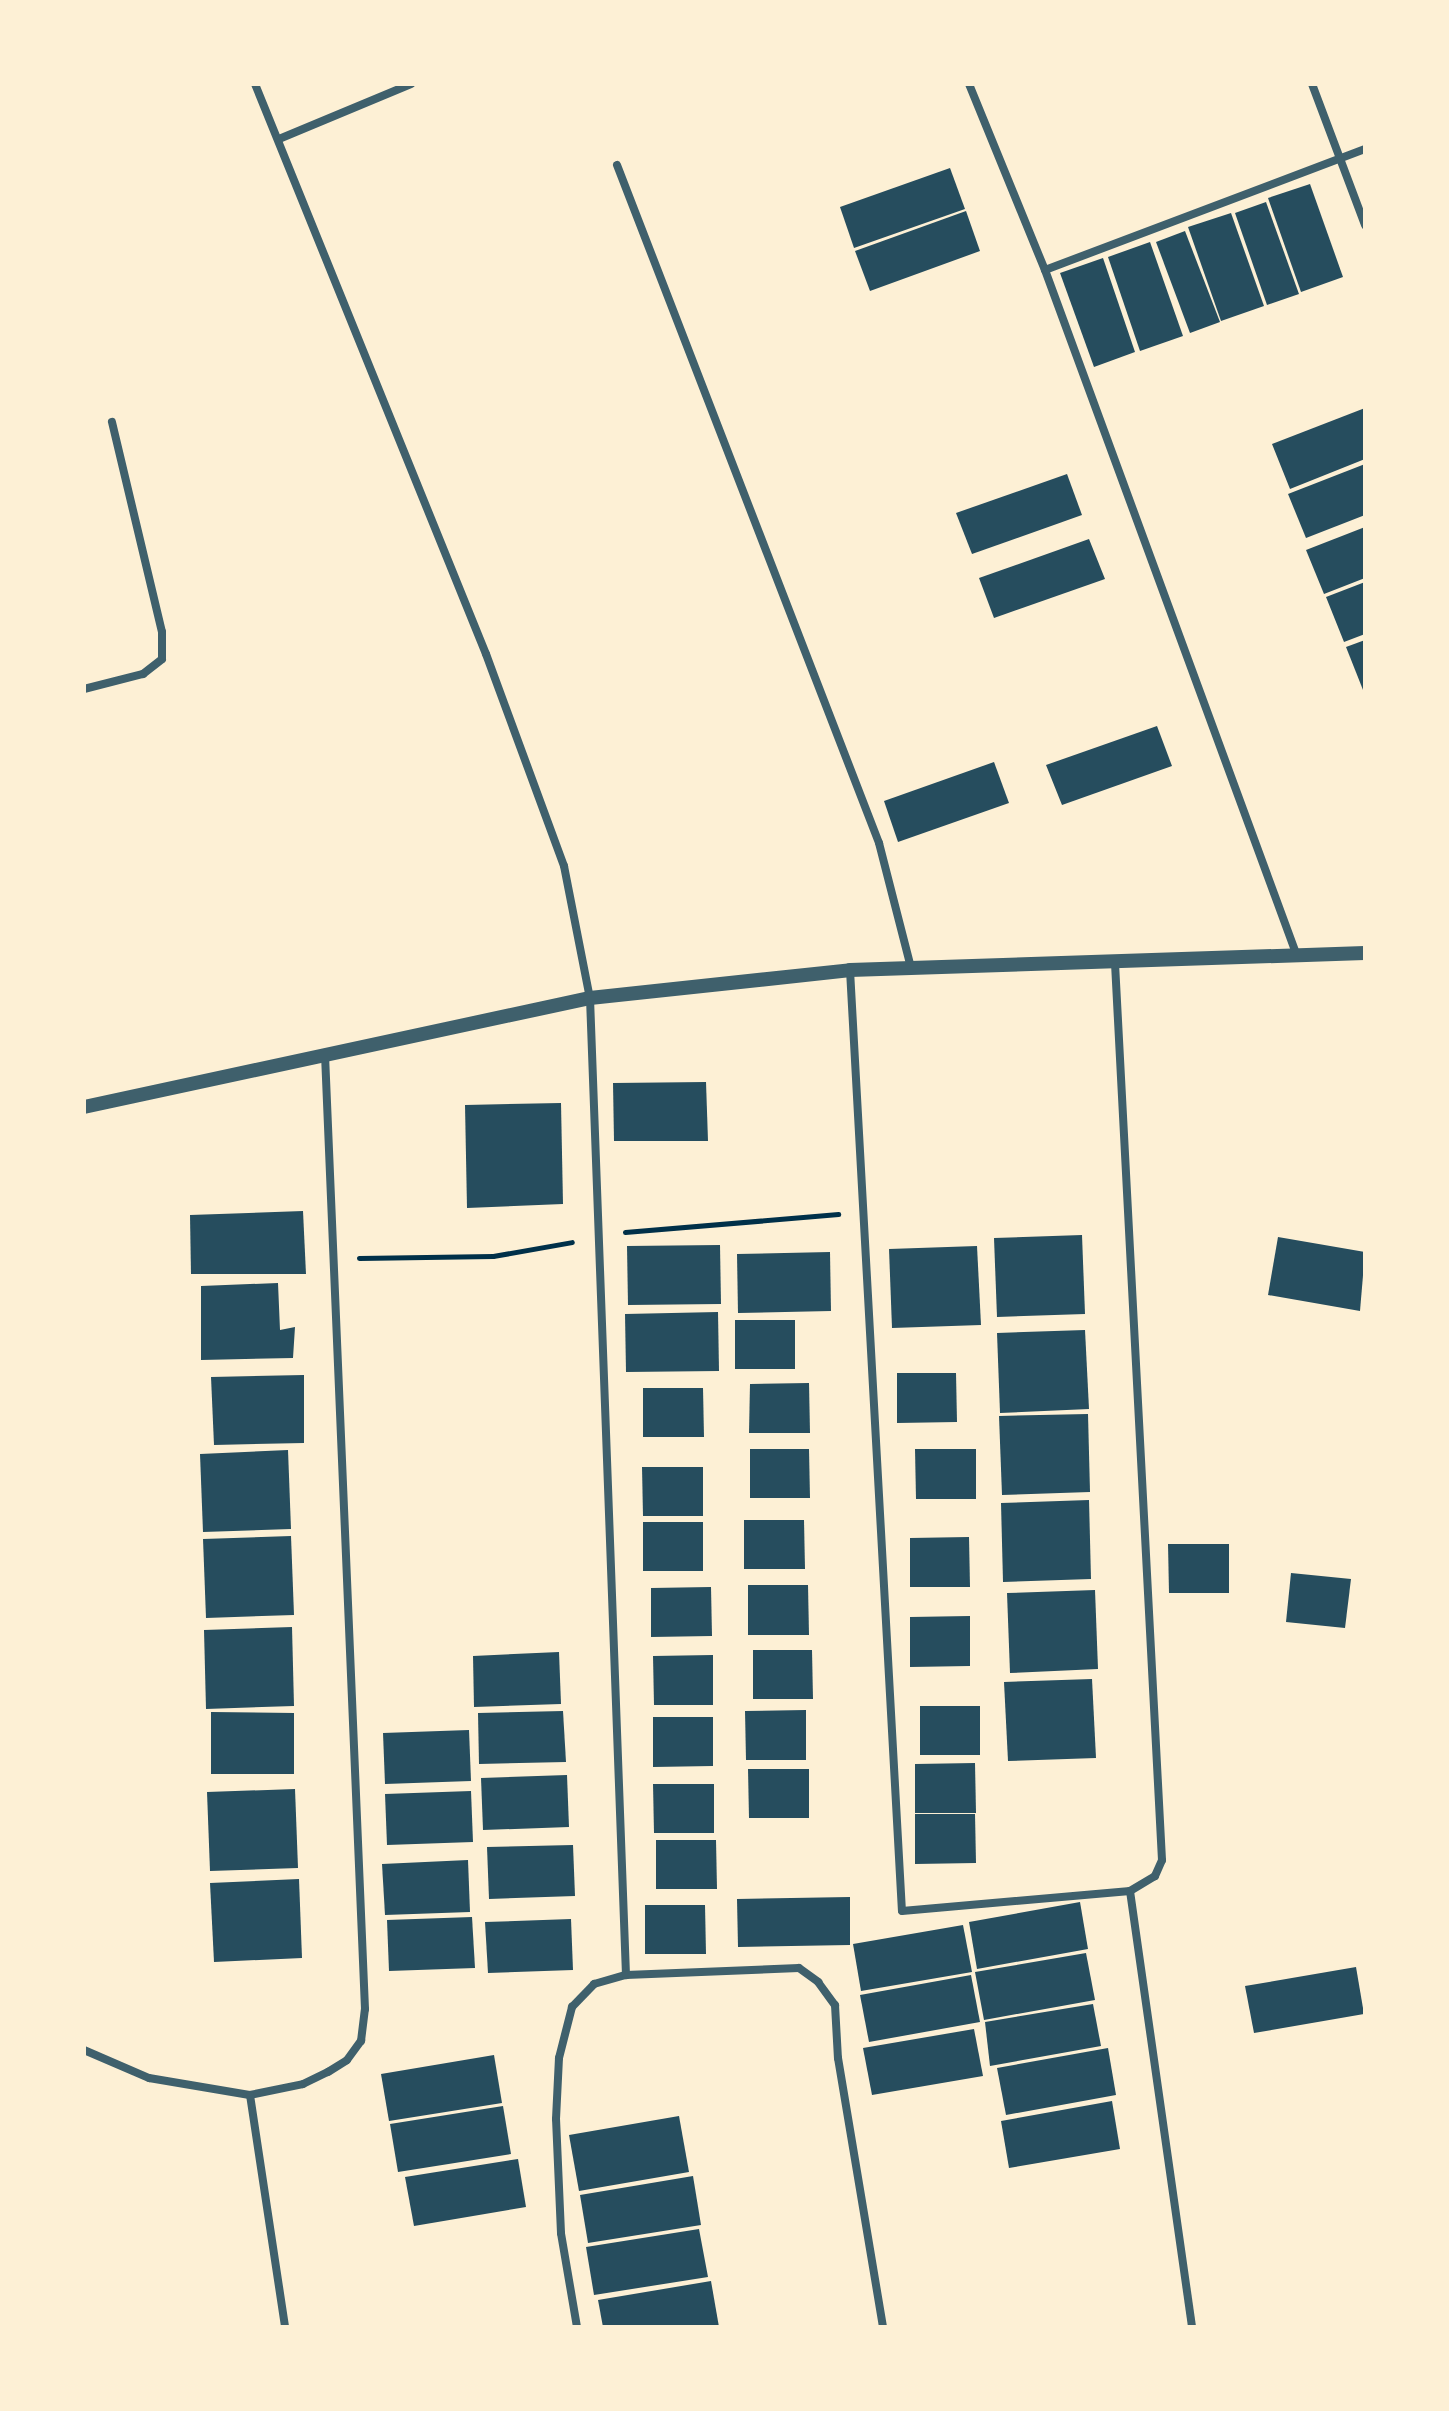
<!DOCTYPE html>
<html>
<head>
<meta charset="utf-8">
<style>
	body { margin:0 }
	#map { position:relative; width:1449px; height:2411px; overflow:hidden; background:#fdf0d5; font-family:Quicksand,sans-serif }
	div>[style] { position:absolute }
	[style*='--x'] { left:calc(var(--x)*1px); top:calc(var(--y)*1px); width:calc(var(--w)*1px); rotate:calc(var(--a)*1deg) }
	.building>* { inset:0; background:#264d5e }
	.path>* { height:5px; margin:-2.5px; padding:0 2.5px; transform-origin:2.5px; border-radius:2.5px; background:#003049 }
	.minor>* { height:8px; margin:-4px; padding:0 4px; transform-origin:4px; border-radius:4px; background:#3f606c }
	.tertiary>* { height:14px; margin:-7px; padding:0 7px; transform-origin:7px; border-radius:7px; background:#3f606c }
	span { translate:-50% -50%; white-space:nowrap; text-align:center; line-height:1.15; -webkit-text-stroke:6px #fdf0d5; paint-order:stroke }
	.frame { position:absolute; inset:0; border:86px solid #fdf0d5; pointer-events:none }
</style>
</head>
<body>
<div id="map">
	<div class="building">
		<div style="clip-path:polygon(950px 168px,965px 209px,854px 248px,840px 207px)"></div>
		<div style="clip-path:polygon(1310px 184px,1343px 277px,1301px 292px,1268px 198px)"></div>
		<div style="clip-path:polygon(1266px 202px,1299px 294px,1267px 305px,1235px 213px)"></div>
		<div style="clip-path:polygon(966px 211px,980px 251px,870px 291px,855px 251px)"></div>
		<div style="clip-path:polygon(1231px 213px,1264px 306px,1221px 321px,1188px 227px)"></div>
		<div style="clip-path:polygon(1185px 231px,1220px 322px,1190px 333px,1156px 242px)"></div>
		<div style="clip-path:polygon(1150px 242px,1183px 336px,1140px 351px,1108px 257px)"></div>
		<div style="clip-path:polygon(1103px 258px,1135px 352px,1094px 367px,1060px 273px)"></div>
		<div style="clip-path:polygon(1365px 408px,1365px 459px,1290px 489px,1272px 444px)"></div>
		<div style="clip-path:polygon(1365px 464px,1365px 515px,1306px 538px,1288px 494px)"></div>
		<div style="clip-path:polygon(1067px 474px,1082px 515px,972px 554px,956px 513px)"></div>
		<div style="clip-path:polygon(1365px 527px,1365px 578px,1324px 594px,1306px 550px)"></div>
		<div style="clip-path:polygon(1089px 539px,1105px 579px,994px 618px,979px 578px)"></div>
		<div style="clip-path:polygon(1365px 582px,1365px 634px,1344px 642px,1326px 597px)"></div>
		<div style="clip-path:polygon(1365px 640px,1365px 695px,1346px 647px)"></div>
		<div style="clip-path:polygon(1157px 726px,1172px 766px,1062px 805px,1046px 765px)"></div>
		<div style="clip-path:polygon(994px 762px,1009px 803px,898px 842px,884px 801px)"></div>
		<div style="clip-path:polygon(706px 1082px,708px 1141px,614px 1141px,613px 1083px)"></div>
		<div style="clip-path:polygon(561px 1103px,563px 1204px,467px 1208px,465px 1105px)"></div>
		<div style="clip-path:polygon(303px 1211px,306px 1274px,191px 1274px,190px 1215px)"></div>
		<div style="clip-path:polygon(1082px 1235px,1085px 1314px,997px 1317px,994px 1238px)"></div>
		<div style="clip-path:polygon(1278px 1237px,1365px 1252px,1360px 1311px,1268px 1295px)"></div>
		<div style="clip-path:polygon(720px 1245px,721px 1304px,628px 1305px,627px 1246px)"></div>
		<div style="clip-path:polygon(977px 1246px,981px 1325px,892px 1328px,889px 1249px)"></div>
		<div style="clip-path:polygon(830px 1252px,831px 1311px,738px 1313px,737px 1254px)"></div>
		<div style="clip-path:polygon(278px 1283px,280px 1330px,295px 1327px,293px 1358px,201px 1360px,201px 1286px)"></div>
		<div style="clip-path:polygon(718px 1312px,719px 1371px,626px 1372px,625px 1314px)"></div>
		<div style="clip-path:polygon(735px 1320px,795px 1320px,795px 1369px,735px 1369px)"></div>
		<div style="clip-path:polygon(1085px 1330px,1089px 1409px,1000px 1413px,997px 1333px)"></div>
		<div style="clip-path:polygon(897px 1373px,956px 1373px,957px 1422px,897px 1423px)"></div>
		<div style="clip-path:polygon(304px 1375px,304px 1443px,214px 1445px,211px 1377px)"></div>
		<div style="clip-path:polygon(809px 1383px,810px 1433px,749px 1433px,750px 1384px)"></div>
		<div style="clip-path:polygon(643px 1388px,703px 1388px,704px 1437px,643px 1437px)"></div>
		<div style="clip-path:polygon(1088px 1414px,1090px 1492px,1002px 1495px,999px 1416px)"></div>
		<div style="clip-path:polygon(750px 1449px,809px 1449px,810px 1498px,750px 1498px)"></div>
		<div style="clip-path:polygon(915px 1449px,976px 1449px,976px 1499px,916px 1499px)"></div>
		<div style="clip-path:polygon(288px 1450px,291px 1529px,203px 1532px,200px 1454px)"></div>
		<div style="clip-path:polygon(642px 1467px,703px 1467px,703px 1516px,643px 1516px)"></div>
		<div style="clip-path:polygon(1089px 1500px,1091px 1579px,1003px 1582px,1001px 1503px)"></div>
		<div style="clip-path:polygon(744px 1520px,804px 1520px,805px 1569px,744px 1569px)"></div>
		<div style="clip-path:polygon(643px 1522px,703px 1522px,703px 1571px,643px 1571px)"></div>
		<div style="clip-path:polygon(291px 1536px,294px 1615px,206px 1618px,203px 1539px)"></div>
		<div style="clip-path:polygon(969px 1537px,970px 1587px,910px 1587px,910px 1538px)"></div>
		<div style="clip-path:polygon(1168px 1544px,1229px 1544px,1229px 1593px,1169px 1593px)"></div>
		<div style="clip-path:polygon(1291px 1573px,1351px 1579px,1345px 1628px,1286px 1622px)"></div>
		<div style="clip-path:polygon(748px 1585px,808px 1585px,809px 1635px,748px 1635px)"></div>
		<div style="clip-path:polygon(711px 1587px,712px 1636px,651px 1637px,651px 1588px)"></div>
		<div style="clip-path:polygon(1095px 1590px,1098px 1669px,1010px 1673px,1007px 1593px)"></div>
		<div style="clip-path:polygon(970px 1616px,970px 1666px,910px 1667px,910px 1617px)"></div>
		<div style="clip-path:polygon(292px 1627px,294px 1706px,206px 1709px,204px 1630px)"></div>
		<div style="clip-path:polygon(753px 1650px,812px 1650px,813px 1699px,753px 1699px)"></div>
		<div style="clip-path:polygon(559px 1652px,561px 1704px,474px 1707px,473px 1656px)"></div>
		<div style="clip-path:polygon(713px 1655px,713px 1705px,654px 1705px,653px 1656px)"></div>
		<div style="clip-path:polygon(1092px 1679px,1096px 1758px,1008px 1761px,1004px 1682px)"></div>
		<div style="clip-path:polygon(920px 1706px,980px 1706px,980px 1755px,920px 1755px)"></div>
		<div style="clip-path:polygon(806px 1710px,806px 1760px,746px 1760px,745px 1711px)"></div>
		<div style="clip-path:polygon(563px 1711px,566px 1762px,479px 1764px,478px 1713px)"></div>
		<div style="clip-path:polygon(211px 1712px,294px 1713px,294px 1774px,211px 1774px)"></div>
		<div style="clip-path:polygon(653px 1717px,713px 1717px,713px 1766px,653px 1767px)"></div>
		<div style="clip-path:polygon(469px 1730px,471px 1781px,385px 1784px,383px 1733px)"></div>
		<div style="clip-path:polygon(975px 1763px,976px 1813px,915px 1813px,915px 1764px)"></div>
		<div style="clip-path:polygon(748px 1769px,809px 1769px,809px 1818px,749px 1818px)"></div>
		<div style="clip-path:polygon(567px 1775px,569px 1827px,483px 1830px,481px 1778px)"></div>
		<div style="clip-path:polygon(653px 1784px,714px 1784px,714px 1833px,654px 1833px)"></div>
		<div style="clip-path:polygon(295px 1789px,298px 1868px,210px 1871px,207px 1792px)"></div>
		<div style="clip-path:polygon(471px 1791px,473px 1842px,387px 1845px,385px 1794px)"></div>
		<div style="clip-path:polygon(915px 1814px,975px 1814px,976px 1863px,915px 1864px)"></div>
		<div style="clip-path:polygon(656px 1840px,716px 1840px,717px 1889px,656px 1889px)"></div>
		<div style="clip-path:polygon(573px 1845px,575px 1896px,489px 1899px,487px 1847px)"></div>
		<div style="clip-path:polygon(468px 1860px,470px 1912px,385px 1915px,382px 1864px)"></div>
		<div style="clip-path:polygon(299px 1879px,302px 1958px,214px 1962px,210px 1883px)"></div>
		<div style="clip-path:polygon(850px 1897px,850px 1945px,738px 1947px,737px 1899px)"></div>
		<div style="clip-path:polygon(1080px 1902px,1088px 1949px,977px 1969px,969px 1922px)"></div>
		<div style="clip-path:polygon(645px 1905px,705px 1905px,706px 1954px,645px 1954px)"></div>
		<div style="clip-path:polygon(472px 1917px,475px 1968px,389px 1971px,387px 1920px)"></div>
		<div style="clip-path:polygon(571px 1919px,573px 1970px,488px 1973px,485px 1922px)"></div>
		<div style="clip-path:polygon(963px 1925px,972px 1972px,861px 1991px,853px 1944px)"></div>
		<div style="clip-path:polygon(1086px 1953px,1095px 2000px,984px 2020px,975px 1972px)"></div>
		<div style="clip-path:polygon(1356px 1967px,1364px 2014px,1254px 2033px,1245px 1986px)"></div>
		<div style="clip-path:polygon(971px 1975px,980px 2022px,869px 2042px,860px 1995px)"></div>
		<div style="clip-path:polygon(1093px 2004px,1101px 2046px,990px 2066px,985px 2022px)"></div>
		<div style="clip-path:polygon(974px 2029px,983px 2076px,872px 2095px,863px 2048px)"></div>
		<div style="clip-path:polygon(1108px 2048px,1116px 2095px,1006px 2115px,997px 2068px)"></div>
		<div style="clip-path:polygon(494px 2055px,502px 2103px,389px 2121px,381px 2074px)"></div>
		<div style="clip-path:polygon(1112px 2101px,1120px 2149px,1009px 2168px,1001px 2121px)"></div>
		<div style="clip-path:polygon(503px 2106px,511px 2154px,398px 2172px,390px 2124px)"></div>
		<div style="clip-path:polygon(679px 2116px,689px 2172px,579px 2191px,569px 2135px)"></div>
		<div style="clip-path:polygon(518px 2159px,526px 2207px,414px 2226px,405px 2177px)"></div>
		<div style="clip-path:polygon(693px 2176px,701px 2225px,588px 2243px,580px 2195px)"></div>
		<div style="clip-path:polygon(699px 2229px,708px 2277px,594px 2295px,586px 2247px)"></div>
		<div style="clip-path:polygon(711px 2281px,719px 2327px,603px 2327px,598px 2300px)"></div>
	</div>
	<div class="path">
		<div style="--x:625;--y:1232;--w:214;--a:-4.8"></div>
		<div style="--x:359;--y:1258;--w:134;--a:-0.9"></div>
		<div style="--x:493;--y:1256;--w:80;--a:-10"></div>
	</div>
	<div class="minor">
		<div style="--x:255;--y:84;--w:615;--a:67.94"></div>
		<div style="--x:486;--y:654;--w:226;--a:69.8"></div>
		<div style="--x:564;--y:866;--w:135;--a:78.9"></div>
		<div style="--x:590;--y:998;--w:978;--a:87.89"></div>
		<div style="--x:969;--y:84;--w:201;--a:67.8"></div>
		<div style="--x:1045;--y:270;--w:731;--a:69.83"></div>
		<div style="--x:1312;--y:84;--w:151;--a:69.4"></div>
		<div style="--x:279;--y:139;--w:143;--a:-22.6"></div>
		<div style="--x:617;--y:165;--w:727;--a:68.87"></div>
		<div style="--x:879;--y:843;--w:129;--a:75.6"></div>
		<div style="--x:1045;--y:270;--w:342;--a:-20.7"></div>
		<div style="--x:84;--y:689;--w:61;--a:-14.3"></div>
		<div style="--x:143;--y:674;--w:24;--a:-38"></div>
		<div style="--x:162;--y:659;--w:27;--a:-90"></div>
		<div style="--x:162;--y:632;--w:216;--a:-103.4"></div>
		<div style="--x:850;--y:970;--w:942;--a:86.84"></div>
		<div style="--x:902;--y:1911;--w:229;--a:-5"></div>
		<div style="--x:1130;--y:1891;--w:29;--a:-31"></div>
		<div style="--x:1155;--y:1876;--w:17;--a:-66"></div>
		<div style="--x:1162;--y:1860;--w:898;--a:-93"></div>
		<div style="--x:1130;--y:1891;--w:440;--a:81.9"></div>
		<div style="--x:84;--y:2050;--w:71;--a:23.3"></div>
		<div style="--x:149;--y:2078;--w:102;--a:9.6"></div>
		<div style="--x:250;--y:2095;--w:54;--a:-11.7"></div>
		<div style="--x:303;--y:2084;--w:28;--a:-26"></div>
		<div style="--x:328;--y:2072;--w:22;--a:-32"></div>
		<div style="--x:347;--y:2060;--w:24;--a:-54"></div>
		<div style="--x:361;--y:2041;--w:32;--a:-83"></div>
		<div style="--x:365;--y:2009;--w:957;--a:-92.4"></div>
		<div style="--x:250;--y:2095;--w:235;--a:81.4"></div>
		<div style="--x:577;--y:2327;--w:95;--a:-99.7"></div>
		<div style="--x:561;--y:2233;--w:114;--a:-92.5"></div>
		<div style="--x:556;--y:2119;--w:61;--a:-87.2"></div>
		<div style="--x:559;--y:2058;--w:53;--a:-75.7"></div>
		<div style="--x:572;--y:2007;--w:32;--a:-46"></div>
		<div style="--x:594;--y:1984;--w:33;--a:-16"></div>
		<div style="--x:626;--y:1975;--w:173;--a:-2.3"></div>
		<div style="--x:799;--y:1968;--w:24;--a:36"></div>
		<div style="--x:818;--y:1982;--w:29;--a:54"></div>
		<div style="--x:835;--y:2005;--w:53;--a:86.8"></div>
		<div style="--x:838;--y:2058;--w:273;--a:80.5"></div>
	</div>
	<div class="tertiary">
		<div style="--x:84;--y:1107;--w:518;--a:-12.16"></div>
		<div style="--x:590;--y:998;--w:262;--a:-6.1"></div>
		<div style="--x:850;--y:970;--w:515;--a:-1.89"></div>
	</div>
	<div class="frame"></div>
</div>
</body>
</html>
